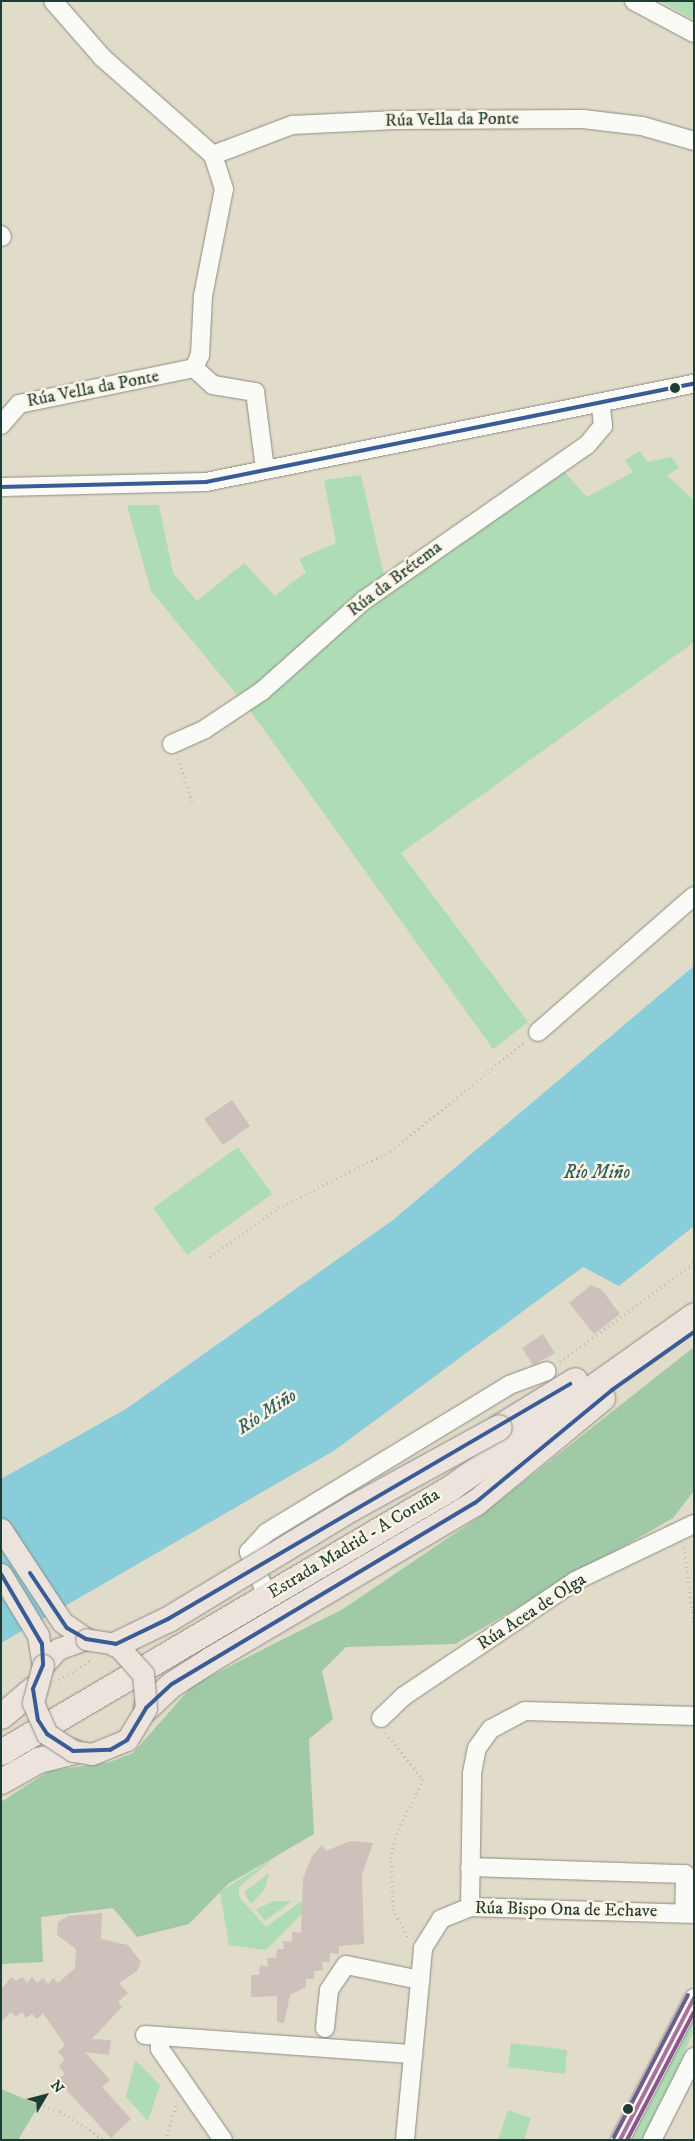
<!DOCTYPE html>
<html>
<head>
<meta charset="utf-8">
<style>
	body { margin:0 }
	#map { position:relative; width:695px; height:2141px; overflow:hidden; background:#e1dbc9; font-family:"IM FELL DW Pica",serif }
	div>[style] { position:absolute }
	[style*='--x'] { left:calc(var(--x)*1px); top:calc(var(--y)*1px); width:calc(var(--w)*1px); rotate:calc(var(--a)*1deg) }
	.green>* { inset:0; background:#aedcb4 }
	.forest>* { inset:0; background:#a0caa5 }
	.water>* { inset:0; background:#88cdd9 }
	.building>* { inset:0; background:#cec0bb }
	.path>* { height:3px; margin-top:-1.5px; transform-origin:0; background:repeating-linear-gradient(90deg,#bcbdb9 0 1px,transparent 0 5px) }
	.roads { filter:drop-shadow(0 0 1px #8c8d83) drop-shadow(0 0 1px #8c8d83) }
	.minor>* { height:18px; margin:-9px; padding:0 9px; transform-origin:9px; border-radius:9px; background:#fafaf7 }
	.major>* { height:21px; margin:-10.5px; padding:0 10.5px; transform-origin:10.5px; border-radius:10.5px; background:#ece4dc }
	.highway>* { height:25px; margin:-12.5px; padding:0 12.5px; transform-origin:12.5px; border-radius:12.5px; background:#ece4dc }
	.bridges { filter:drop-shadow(0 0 1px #8c8d83) drop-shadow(0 0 1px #8c8d83) }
	.major-bridge>* { height:21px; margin:-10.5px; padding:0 10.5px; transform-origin:10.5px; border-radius:10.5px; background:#ece4dc }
	.highway-bridge>* { height:25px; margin:-12.5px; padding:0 12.5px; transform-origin:12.5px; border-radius:12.5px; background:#ece4dc }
	.bus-1>* { height:4px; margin:-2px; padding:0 2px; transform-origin:2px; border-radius:2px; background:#3a5c96 }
	.bus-2>* { height:4px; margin:-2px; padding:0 2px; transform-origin:2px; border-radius:2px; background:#a9729d }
	.bus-3>* { height:4px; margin:-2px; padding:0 2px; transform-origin:2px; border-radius:2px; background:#8d558d }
	.bus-4>* { height:4px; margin:-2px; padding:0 2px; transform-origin:2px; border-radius:2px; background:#6d5c8c }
	.dots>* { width:14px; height:14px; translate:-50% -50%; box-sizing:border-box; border:2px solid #fcf5e5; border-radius:50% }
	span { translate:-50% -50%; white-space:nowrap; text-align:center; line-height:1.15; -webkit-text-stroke:5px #fcf5e5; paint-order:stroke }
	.street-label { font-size:18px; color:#1f3d34 }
	.water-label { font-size:19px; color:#30605f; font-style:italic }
	.frame { position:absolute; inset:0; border:2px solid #1f3d34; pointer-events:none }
	.north { position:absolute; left:20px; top:2071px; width:50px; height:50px; -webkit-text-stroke:4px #fcf5e5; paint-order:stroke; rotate:53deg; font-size:14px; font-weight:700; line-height:20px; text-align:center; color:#1f3d34 }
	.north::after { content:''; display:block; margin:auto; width:18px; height:22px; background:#1f3d34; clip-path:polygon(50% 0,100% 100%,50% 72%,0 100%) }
</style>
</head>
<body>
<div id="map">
	<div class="green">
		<div style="clip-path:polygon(661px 1px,694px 1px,694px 20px)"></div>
		<div style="clip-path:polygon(640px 451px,647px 462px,671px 457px,679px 468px,667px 475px,694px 501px,694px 642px,401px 853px,528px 1022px,493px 1049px,249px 709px,312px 659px,354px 617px,560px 467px,587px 497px,633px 472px,625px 460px)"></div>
		<div style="clip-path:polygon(361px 475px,385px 580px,242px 701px,151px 591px,127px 505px,159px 505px,173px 573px,197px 601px,244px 563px,275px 596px,306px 572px,299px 559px,336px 543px,324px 480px)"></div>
		<div style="clip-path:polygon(238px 1147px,272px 1194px,187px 1255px,153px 1208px)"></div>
		<div style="clip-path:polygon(275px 1857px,239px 1887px,239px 1897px,266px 1927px,303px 1900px,307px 1909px,266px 1950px,229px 1945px,220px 1892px)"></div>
		<div style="clip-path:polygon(269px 1873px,265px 1889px,251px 1904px,244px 1892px)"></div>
		<div style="clip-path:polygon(275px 1901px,292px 1901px,265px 1921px,256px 1909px)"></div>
		<div style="clip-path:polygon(694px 2017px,694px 2029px,658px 2117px,646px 2140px,632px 2140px)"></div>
		<div style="clip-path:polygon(511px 2043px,567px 2050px,565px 2074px,508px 2067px)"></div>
		<div style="clip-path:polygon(135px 2060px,160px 2085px,148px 2121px,126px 2097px)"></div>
		<div style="clip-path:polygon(508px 2110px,531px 2118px,524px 2140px,498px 2140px)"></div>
	</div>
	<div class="forest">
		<div style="clip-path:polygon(694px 1347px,694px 1491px,673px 1518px,455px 1644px,346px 1647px,322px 1671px,333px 1719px,309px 1739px,314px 1834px,228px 1884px,189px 1924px,137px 1937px,113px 1908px,41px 1917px,43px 1962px,1px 1964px,1px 1802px,49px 1771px,110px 1762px,133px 1753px,193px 1685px,343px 1609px,479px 1517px)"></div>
		<div style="clip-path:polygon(1px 2089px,39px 2105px,18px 2140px,1px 2140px)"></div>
	</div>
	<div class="water">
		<div style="clip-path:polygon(694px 966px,694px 1226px,619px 1286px,583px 1267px,335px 1450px,1px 1643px,1px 1479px,126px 1409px,393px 1220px)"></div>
	</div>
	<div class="building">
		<div style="clip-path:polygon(232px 1100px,250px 1126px,223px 1145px,204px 1119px)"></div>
		<div style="clip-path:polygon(591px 1285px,602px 1290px,620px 1314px,594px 1334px,569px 1303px)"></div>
		<div style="clip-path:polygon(543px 1334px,555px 1353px,533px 1365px,522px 1348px)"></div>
		<div style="clip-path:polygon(350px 1841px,373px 1843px,362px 1875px,364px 1944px,339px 1946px,339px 1954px,330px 1953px,330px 1962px,322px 1962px,323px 1970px,314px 1971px,314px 1979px,306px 1979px,306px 1987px,290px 1995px,284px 2023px,277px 2022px,277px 1996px,251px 1997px,251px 1975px,259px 1975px,260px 1965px,268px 1967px,267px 1958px,276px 1958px,277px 1949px,284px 1949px,283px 1941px,292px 1942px,292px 1932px,301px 1933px,303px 1879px,312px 1856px,322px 1845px,326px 1851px)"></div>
		<div style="clip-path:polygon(102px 1913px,101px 1939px,128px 1945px,141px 1962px,137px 1971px,119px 1983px,128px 1993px,118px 2002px,122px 2007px,92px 2039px,111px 2040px,109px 2055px,85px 2052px,110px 2080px,102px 2087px,131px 2119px,111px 2138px,57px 2080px,65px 2074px,59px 2066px,65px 2059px,58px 2052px,65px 2045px,43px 2013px,37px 2019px,32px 2014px,26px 2018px,22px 2012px,16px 2017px,11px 2012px,1px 2022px,1px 1990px,11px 1977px,16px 1981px,22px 1977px,27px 1983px,32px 1977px,37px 1983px,43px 1978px,48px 1984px,53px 1978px,58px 1983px,75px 1968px,76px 1949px,57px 1935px,58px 1922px,68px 1916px)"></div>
	</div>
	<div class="path">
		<div style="--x:178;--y:758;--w:46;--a:72.3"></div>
		<div style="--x:210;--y:1257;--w:84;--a:-35.8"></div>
		<div style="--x:278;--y:1208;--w:127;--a:-26.8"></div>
		<div style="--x:391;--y:1151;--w:174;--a:-39.2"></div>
		<div style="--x:560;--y:1362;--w:167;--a:-36.5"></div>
		<div style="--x:622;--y:1405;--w:109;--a:59.7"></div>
		<div style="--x:677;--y:1499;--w:15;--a:82"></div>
		<div style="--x:684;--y:1547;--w:80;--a:82.8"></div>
		<div style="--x:59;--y:1680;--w:39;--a:-32"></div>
		<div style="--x:385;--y:1733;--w:60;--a:50.4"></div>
		<div style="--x:423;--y:1779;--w:65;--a:115.4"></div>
		<div style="--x:395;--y:1838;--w:18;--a:103"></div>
		<div style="--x:391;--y:1856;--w:53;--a:87.8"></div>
		<div style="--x:393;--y:1909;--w:34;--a:62"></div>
		<div style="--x:1;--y:2092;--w:62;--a:17.9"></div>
		<div style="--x:60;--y:2111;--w:53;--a:33.4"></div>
		<div style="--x:165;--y:2140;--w:40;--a:-72"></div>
	</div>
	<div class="roads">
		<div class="minor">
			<div style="--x:634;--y:1;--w:68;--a:28.1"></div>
			<div style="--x:213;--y:155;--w:85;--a:-20.8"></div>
			<div style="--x:292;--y:125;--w:104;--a:-2.8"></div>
			<div style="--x:396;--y:120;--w:187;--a:-0.3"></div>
			<div style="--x:583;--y:119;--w:59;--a:6.8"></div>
			<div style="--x:642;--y:126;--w:54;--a:16.1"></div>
			<div style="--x:1;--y:235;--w:2;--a:63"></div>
			<div style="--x:194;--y:368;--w:25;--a:42"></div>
			<div style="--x:213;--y:385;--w:43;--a:9.5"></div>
			<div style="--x:255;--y:392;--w:78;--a:82.6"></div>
			<div style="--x:1;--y:425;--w:28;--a:-49"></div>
			<div style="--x:19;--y:404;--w:179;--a:-11.6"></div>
			<div style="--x:194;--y:368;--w:14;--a:-65"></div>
			<div style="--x:200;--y:355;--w:59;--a:-87.1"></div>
			<div style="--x:203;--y:296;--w:109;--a:-78.9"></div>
			<div style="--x:224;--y:189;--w:36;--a:-108"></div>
			<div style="--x:213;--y:155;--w:148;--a:-138.6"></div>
			<div style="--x:102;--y:57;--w:74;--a:-131.2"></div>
			<div style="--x:1;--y:487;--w:205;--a:-1.4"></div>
			<div style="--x:206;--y:482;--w:498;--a:-11.4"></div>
			<div style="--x:172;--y:744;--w:36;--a:-24"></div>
			<div style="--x:205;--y:729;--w:69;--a:-33.7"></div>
			<div style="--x:262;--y:691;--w:135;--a:-41.7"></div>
			<div style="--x:363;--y:601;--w:273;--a:-34.9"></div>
			<div style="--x:587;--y:445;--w:25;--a:-50"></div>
			<div style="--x:603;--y:426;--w:20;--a:-96"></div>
			<div style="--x:538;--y:1032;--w:207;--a:-41.1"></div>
			<div style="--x:267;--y:1596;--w:48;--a:-112.2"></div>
			<div style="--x:249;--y:1552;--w:25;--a:-48"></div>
			<div style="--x:266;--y:1533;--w:285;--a:-31.3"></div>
			<div style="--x:509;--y:1385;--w:40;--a:-20.2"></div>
			<div style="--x:381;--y:1718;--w:32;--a:-44"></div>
			<div style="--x:404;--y:1696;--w:206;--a:-33.9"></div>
			<div style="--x:575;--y:1581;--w:132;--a:-25.6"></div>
			<div style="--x:470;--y:1867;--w:215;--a:1.9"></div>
			<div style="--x:685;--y:1874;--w:39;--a:91"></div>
			<div style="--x:470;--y:1907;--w:134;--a:-89.1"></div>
			<div style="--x:472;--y:1773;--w:25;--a:-79"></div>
			<div style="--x:477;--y:1748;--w:24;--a:-54"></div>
			<div style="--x:491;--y:1729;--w:38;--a:-28"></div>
			<div style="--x:525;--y:1711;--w:169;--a:1.7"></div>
			<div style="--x:325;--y:2028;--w:38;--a:-84"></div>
			<div style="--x:329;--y:1990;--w:30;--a:-56"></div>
			<div style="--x:346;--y:1965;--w:76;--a:11.5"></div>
			<div style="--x:145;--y:2035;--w:269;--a:4.1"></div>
			<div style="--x:160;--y:2036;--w:13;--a:90"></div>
			<div style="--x:160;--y:2049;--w:111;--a:55.3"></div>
			<div style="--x:405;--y:2140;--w:193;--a:-84.6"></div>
			<div style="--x:423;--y:1948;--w:34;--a:-58"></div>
			<div style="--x:441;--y:1919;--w:31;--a:-22"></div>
			<div style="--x:470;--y:1907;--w:224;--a:1.8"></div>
			<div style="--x:620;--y:2140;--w:160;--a:-62.5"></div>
			<div style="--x:652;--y:2140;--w:93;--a:-63.2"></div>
		</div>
		<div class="major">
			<div style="--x:1;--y:1529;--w:111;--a:56.7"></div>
			<div style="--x:62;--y:1622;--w:29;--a:35"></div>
			<div style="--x:1;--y:1574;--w:71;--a:58.8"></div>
			<div style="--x:38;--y:1635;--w:30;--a:81"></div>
			<div style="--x:43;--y:1665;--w:22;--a:-47"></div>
			<div style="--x:58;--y:1649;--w:30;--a:-20"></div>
		</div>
		<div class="highway">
			<div style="--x:499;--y:1427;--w:89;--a:-31.7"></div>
			<div style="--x:146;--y:1708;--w:35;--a:-43"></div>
			<div style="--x:172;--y:1684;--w:46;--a:-32.7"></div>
			<div style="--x:211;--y:1659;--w:307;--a:-30.6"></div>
			<div style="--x:475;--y:1503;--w:165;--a:-39.6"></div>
			<div style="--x:1;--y:1716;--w:42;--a:-40.2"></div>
			<div style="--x:1;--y:1752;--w:521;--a:-30.45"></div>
			<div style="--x:450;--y:1488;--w:299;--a:-35.3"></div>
			<div style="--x:1;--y:1781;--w:43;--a:-29.6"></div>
			<div style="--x:38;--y:1760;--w:36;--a:-14"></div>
		</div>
	</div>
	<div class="bridges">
		<div class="major-bridge">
			<div style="--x:43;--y:1665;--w:39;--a:105"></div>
			<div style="--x:33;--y:1703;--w:34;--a:66"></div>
			<div style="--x:47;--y:1734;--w:31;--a:33"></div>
			<div style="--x:73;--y:1751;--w:19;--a:9"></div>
			<div style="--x:92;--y:1754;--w:38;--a:-22"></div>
			<div style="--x:127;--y:1740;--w:37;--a:-59"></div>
			<div style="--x:146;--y:1708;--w:34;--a:-95"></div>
			<div style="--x:143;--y:1674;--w:40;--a:-132"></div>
			<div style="--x:116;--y:1644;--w:30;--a:-171"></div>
		</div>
		<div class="highway-bridge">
			<div style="--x:116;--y:1644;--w:58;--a:-25.7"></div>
			<div style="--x:168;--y:1619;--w:216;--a:-31.2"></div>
			<div style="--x:353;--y:1507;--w:166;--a:-28.7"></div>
		</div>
	</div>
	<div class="bus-1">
		<div style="--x:1;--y:487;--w:205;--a:-1.4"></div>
		<div style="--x:206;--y:482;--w:498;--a:-11.4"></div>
		<div style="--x:30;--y:1573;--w:66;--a:56.1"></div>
		<div style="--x:67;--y:1628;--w:22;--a:30"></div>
		<div style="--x:86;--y:1639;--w:30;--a:9"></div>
		<div style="--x:116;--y:1644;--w:58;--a:-25.7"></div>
		<div style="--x:168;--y:1619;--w:466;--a:-30.3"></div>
		<div style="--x:1;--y:1574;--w:81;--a:59.6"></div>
		<div style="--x:42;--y:1644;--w:21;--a:87"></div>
		<div style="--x:43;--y:1665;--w:26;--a:113"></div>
		<div style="--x:33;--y:1689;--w:31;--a:81"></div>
		<div style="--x:38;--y:1720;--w:17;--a:57"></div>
		<div style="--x:47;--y:1734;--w:31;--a:33"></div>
		<div style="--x:73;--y:1751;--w:37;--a:-2"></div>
		<div style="--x:110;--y:1750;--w:20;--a:-30"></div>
		<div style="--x:127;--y:1740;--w:37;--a:-59"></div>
		<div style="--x:146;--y:1708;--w:35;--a:-43"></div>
		<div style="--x:172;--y:1684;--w:353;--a:-30.9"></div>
		<div style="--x:475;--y:1503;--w:178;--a:-39.5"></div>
		<div style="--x:612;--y:1390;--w:100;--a:-35.3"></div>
	</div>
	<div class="bus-2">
		<div style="--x:620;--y:2140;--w:160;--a:-62.5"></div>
	</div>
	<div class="bus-3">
		<div style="--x:627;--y:2140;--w:144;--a:-62.4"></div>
	</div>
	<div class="bus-4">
		<div style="--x:614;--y:2137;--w:160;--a:-62.5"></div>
	</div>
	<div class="dots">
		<div style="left:675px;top:388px;background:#1f3d34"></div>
		<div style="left:628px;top:2109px;background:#1f3d34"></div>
	</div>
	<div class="street-label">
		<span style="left:452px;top:120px;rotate:-1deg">Rúa Vella da Ponte</span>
		<span style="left:93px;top:389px;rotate:-11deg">Rúa Vella da Ponte</span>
		<span style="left:395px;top:579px;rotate:-37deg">Rúa da Brétema</span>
		<span style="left:354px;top:1544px;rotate:-31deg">Estrada Madrid - A Coruña</span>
		<span style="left:532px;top:1612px;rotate:-33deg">Rúa Acea de Olga</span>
		<span style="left:566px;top:1910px;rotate:1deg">Rúa Bispo Ona de Echave</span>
	</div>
	<div class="water-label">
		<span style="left:597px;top:1173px">Río Miño</span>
		<span style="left:267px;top:1412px;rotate:-33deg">Río Miño</span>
	</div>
	<div class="frame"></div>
	<div class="north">N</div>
</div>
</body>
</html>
